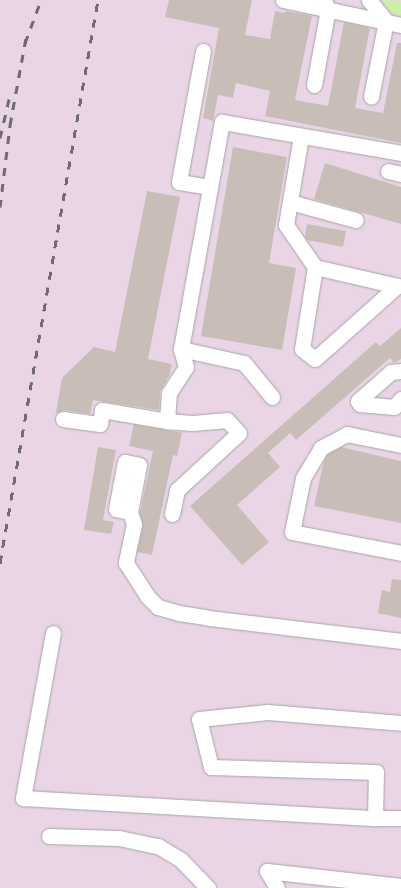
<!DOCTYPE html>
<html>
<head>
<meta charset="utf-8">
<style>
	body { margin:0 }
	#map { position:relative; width:401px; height:888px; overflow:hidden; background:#f0ece4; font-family:"Sofia Sans Condensed",sans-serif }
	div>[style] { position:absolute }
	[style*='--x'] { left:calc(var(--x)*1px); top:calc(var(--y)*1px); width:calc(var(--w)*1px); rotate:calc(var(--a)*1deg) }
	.industrial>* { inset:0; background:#ead5e7 }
	.grass>* { inset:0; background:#cbefa6 }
	.building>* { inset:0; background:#c9beb7 }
	.roads { filter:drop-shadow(0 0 1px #a6a6a6) drop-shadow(0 0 1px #a6a6a6) }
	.minor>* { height:15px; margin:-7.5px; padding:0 7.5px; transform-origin:7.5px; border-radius:7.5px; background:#fff }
	.rail>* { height:3px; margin-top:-1.5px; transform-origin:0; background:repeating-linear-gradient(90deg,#6d6d6d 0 8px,transparent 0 16px) }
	span { translate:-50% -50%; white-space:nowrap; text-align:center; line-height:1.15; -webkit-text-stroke:3.5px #fff; paint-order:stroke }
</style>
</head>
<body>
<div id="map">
	<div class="industrial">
		<div style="clip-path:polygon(0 0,401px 0,401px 888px,0 888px)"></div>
	</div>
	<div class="grass">
		<div style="clip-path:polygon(381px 0,401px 1px,401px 16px,391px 13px)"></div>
	</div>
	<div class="building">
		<div style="clip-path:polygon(169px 0,252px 0,245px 35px,270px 39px,275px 11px,285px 13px,286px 11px,312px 16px,295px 100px,328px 106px,344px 22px,370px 28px,355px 108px,383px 113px,397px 43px,401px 43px,401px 143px,265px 116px,270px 91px,236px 83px,233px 98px,218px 95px,213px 121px,203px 118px,219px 28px,165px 17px)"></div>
		<div style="clip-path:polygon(233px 147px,287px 157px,269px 263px,296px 268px,282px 350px,201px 336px)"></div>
		<div style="clip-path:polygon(325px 163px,401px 187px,401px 224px,314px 199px)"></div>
		<div style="clip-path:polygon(147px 191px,180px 197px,148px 359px,172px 364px,169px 376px,160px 392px,159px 410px,93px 400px,90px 414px,64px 410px,56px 413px,62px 378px,94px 347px,115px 352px)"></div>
		<div style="clip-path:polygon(307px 224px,346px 231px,343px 247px,307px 240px,305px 237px)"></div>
		<div style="clip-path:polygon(401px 328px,401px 359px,394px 363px,390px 358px,296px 440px,290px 433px,268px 453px,280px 467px,237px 505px,269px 542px,242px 565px,190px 506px,376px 342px,380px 346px)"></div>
		<div style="clip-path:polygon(134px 424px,182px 433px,177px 456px,173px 455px,152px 555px,137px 552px,143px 526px,140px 513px,153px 451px,129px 446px)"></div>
		<div style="clip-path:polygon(98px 447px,116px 450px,103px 520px,114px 522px,111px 534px,84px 530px)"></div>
		<div style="clip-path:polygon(341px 447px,401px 461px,401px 523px,314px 506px,324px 461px,327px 455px)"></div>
		<div style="clip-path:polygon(392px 579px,401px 580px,401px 618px,378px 613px,382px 590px,390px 592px)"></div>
	</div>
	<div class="roads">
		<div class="minor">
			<div style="--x:283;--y:0;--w:121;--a:12"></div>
			<div style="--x:369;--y:0;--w:27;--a:51"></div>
			<div style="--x:386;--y:21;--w:77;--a:101.2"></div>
			<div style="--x:203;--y:51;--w:133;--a:100.4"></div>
			<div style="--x:179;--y:182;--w:31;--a:9"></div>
			<div style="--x:314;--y:85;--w:77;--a:-79.6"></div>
			<div style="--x:328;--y:9;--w:9;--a:-117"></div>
			<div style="--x:301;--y:136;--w:90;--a:99.6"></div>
			<div style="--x:286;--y:225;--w:51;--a:55.4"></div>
			<div style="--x:315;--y:267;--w:83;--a:99"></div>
			<div style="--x:302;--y:349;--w:16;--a:38"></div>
			<div style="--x:315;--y:359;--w:110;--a:-41.7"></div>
			<div style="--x:388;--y:171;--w:13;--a:13"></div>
			<div style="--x:290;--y:202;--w:68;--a:15.3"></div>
			<div style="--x:315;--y:267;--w:84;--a:13"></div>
			<div style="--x:401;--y:371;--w:10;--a:174"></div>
			<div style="--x:391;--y:372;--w:44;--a:138.7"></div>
			<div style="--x:358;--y:401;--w:4;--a:56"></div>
			<div style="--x:360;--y:404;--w:34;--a:5"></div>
			<div style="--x:394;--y:407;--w:11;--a:-49"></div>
			<div style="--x:272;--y:397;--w:44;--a:-129.5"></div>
			<div style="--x:244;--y:363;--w:65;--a:-167.5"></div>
			<div style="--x:181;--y:349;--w:231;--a:-79.8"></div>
			<div style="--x:222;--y:122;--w:182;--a:9.8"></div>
			<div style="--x:63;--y:419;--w:37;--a:8"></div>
			<div style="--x:100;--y:424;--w:14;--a:-82"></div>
			<div style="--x:102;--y:410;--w:66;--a:9.6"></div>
			<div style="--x:401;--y:445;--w:55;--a:-168.5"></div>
			<div style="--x:347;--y:434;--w:30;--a:152"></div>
			<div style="--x:321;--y:448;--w:35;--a:121"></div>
			<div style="--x:303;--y:478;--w:55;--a:101.5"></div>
			<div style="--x:292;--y:532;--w:111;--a:10.9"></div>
			<div style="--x:130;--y:512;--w:14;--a:-168"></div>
			<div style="--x:116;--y:509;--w:48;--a:-79.2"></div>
			<div style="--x:125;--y:462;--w:14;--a:12"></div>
			<div style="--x:139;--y:465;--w:48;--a:100.8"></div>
			<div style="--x:130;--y:512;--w:13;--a:72"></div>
			<div style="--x:134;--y:524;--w:40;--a:102"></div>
			<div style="--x:126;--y:563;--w:40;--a:57.1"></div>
			<div style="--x:148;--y:597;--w:14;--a:45"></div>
			<div style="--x:158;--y:607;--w:22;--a:16"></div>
			<div style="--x:179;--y:613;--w:30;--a:9"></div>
			<div style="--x:209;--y:618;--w:193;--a:6.8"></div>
			<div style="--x:172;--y:514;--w:25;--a:-78"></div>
			<div style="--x:177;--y:490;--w:84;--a:-42.6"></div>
			<div style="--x:239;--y:433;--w:18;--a:-133"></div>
			<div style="--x:227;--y:420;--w:34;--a:175"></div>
			<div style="--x:193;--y:423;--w:26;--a:-176"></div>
			<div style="--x:167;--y:421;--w:28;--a:-86"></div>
			<div style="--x:169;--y:393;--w:31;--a:-57"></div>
			<div style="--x:186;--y:367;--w:19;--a:-106"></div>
			<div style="--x:53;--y:633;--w:168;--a:100.3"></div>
			<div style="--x:23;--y:798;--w:353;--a:3.3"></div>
			<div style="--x:375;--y:818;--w:26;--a:0"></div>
			<div style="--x:375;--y:818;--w:46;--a:-88.8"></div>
			<div style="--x:376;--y:772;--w:165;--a:-178.3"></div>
			<div style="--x:211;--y:767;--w:49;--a:-104"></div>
			<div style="--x:199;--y:719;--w:69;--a:-5.8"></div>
			<div style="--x:268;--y:712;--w:133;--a:4.7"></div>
			<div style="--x:49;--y:836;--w:70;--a:1.6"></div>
			<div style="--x:119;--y:838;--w:40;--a:12"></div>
			<div style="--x:158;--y:846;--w:27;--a:31"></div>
			<div style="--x:181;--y:860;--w:39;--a:46"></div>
			<div style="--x:277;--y:888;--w:20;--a:-120"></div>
			<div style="--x:267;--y:871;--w:135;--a:6.4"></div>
		</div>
	</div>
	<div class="rail">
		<div style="--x:25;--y:43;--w:46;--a:-69.6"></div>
		<div style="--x:0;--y:138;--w:44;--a:-76.9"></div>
		<div style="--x:0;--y:207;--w:83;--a:-83"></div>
		<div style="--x:10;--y:125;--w:88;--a:-79.6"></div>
		<div style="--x:0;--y:563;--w:571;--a:-80.13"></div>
	</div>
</div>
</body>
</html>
